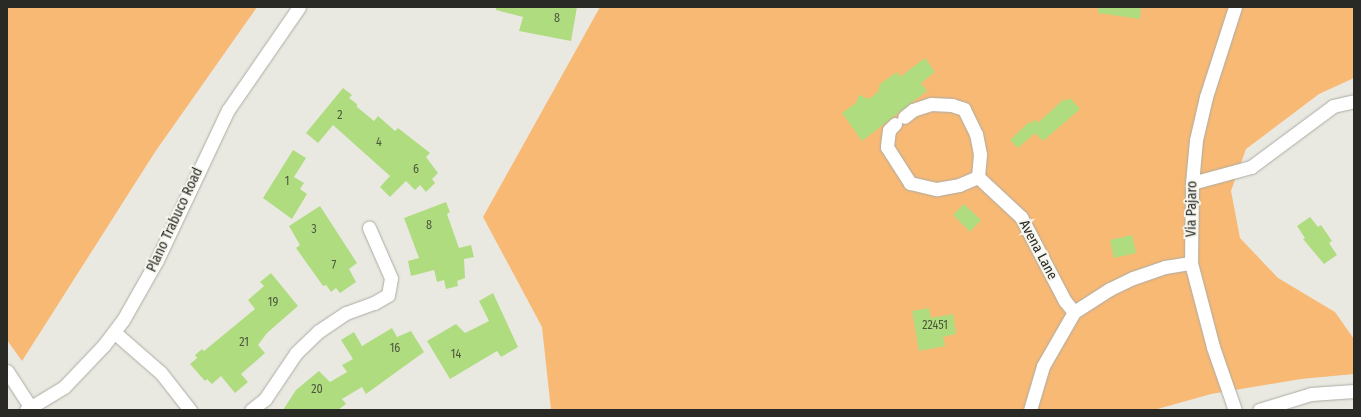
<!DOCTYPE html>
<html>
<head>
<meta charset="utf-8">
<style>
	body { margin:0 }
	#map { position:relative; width:1361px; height:417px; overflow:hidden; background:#e9e9e1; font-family:"Fira Sans Condensed",sans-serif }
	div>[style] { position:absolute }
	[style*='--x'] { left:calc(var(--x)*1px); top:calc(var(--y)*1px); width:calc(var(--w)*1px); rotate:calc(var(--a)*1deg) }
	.green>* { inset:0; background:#f8b975 }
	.building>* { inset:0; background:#b0dc80 }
	.roads { filter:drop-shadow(0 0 1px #acaca4) drop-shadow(0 0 1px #acaca4) }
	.minor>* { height:13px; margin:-6.5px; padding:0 6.5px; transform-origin:6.5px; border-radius:6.5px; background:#fff }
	span { translate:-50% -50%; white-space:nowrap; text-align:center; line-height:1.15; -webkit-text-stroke:4px #f6f6ee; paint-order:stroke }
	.number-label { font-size:12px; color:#4b563c }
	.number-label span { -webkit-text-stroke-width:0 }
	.street-label { font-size:14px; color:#292926 }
	.frame { position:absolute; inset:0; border:8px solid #292926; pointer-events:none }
</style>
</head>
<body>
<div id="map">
	<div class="green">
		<div style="clip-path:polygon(7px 7px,257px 7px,155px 152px,22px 361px,7px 340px)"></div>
		<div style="clip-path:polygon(600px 7px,1354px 7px,1354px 78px,1319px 94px,1246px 149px,1231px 191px,1240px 238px,1278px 278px,1335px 312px,1354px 339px,1354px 374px,1301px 379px,1211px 394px,1154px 410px,551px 410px,542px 327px,483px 217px)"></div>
	</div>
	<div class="building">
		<div style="clip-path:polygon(496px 7px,577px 7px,571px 41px,519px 31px,523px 17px,496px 10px)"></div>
		<div style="clip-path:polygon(1098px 7px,1141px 7px,1140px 19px,1098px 13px)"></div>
		<div style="clip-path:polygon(925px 58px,935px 72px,921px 83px,927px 91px,862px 141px,842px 113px,856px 103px,859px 95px,869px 99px,878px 92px,880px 84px,897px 72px,900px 77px)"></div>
		<div style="clip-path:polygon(343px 88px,352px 95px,349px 98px,357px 104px,357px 107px,374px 121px,378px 116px,395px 131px,398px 128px,430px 153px,426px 157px,438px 173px,432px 179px,435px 183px,426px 192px,420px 185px,415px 190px,406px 181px,390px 197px,380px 187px,390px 176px,333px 125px,318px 143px,306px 133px)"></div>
		<div style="clip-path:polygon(1070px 98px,1080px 109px,1043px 141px,1035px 133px,1018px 148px,1010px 140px,1029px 122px,1030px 124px,1035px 119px,1038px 123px,1064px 99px,1066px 101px)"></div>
		<div style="clip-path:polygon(293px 150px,306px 158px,294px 177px,304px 183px,300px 189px,307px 194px,292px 219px,263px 198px)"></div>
		<div style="clip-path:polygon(446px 202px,450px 212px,447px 214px,459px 248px,471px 245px,474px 257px,464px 259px,465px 278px,457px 281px,458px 286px,446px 289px,444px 280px,437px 282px,434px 270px,411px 276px,408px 261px,419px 258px,404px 218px)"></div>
		<div style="clip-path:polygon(964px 204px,981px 220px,970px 232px,953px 215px)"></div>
		<div style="clip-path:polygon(320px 206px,357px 263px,349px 269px,356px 282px,340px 293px,336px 288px,331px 292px,326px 285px,323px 286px,296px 248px,300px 245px,289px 226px)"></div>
		<div style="clip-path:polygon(1310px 217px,1318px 227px,1321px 225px,1332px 241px,1329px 243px,1337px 255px,1324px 264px,1303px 239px,1305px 238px,1297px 226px)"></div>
		<div style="clip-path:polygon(1132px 235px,1136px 253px,1114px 258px,1110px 240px)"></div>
		<div style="clip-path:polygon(271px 273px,298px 306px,267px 333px,258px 345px,265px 353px,241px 374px,248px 382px,235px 393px,221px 376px,212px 384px,207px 379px,205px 381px,190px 364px,197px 358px,195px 355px,202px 349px,204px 351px,255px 309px,248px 300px,264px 286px,260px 282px)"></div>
		<div style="clip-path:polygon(493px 293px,518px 347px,501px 357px,497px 351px,450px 379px,427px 341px,456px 324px,465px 333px,489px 321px,479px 301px)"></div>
		<div style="clip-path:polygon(929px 308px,931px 318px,953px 314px,956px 334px,943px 337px,945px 346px,919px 351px,912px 311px)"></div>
		<div style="clip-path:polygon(392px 328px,397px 337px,411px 331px,424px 352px,366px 394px,362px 387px,342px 399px,346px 404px,338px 410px,283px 410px,296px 390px,319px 371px,330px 382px,347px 372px,342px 365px,353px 359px,341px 340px,354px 332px,362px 346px)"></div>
	</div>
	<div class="roads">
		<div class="minor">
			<div style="--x:1235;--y:7;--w:95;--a:107.9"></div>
			<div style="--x:1206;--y:97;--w:44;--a:103.1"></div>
			<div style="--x:1196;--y:140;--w:43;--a:95.3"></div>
			<div style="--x:1192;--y:183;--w:80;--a:90.7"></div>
			<div style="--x:1191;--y:263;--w:87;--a:75.3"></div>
			<div style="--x:1213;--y:347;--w:67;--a:70.8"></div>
			<div style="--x:895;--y:124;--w:8;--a:135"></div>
			<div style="--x:889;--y:130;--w:17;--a:97"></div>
			<div style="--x:887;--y:147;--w:43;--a:57.4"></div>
			<div style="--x:910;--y:183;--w:28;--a:13"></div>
			<div style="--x:937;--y:189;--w:22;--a:-10"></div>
			<div style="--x:959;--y:185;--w:21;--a:-23"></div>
			<div style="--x:978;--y:177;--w:23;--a:-85"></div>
			<div style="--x:980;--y:154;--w:20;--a:-101"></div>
			<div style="--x:976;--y:134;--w:28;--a:-116"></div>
			<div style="--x:964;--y:109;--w:13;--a:-162"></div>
			<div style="--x:952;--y:105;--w:21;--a:-177"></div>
			<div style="--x:931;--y:104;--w:19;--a:162"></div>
			<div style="--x:913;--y:110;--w:11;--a:142"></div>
			<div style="--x:978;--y:177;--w:59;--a:42.9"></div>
			<div style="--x:1021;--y:217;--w:95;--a:62.4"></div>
			<div style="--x:1065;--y:301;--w:14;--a:51"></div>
			<div style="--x:1192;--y:183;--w:61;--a:-15.2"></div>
			<div style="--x:1251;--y:167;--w:102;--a:-36.6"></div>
			<div style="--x:1333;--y:106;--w:22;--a:-13"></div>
			<div style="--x:114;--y:332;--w:62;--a:41.1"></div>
			<div style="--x:161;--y:373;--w:47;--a:51.9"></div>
			<div style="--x:7;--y:371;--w:44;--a:57"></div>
			<div style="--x:26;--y:410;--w:44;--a:-31.2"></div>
			<div style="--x:64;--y:387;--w:58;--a:-46.4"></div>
			<div style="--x:104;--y:345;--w:31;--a:-53"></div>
			<div style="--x:123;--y:320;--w:69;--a:-60.5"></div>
			<div style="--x:157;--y:260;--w:166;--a:-64.7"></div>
			<div style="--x:228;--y:110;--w:125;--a:-55.4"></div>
			<div style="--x:251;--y:410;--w:18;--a:-38"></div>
			<div style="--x:265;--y:399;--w:55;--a:-56"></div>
			<div style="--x:296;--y:353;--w:32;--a:-44"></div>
			<div style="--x:319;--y:331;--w:32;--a:-34"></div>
			<div style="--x:346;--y:313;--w:30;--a:-20"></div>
			<div style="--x:374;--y:303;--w:16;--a:-30"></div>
			<div style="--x:388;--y:295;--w:17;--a:-80"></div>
			<div style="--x:391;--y:278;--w:55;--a:-113.7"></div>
			<div style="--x:1030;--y:410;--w:46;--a:-73.5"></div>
			<div style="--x:1043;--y:366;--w:62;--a:-60.1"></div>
			<div style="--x:1074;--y:312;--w:43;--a:-32.6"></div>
			<div style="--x:1110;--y:289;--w:25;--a:-26"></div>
			<div style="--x:1133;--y:278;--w:34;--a:-19"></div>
			<div style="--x:1165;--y:267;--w:26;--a:-9"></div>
			<div style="--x:1259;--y:410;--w:54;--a:-17.1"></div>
			<div style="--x:1311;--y:394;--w:43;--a:-4"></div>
		</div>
	</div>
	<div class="number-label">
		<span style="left:557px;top:19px">8</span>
		<span style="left:340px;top:116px">2</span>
		<span style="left:379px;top:143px">4</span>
		<span style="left:416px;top:170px">6</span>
		<span style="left:287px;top:182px">1</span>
		<span style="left:429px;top:226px">8</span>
		<span style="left:314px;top:230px">3</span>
		<span style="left:334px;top:266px">7</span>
		<span style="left:273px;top:303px">19</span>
		<span style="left:935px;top:326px">22451</span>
		<span style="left:244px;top:343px">21</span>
		<span style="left:395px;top:349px">16</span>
		<span style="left:456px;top:355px">14</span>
		<span style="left:317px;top:390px">20</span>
	</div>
	<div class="street-label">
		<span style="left:1192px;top:209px;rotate:-89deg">Via Pajaro</span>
		<span style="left:175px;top:220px;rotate:-65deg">Plano Trabuco Road</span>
		<span style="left:1038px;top:250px;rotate:62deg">Avena Lane</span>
	</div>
	<div class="frame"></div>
</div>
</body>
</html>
